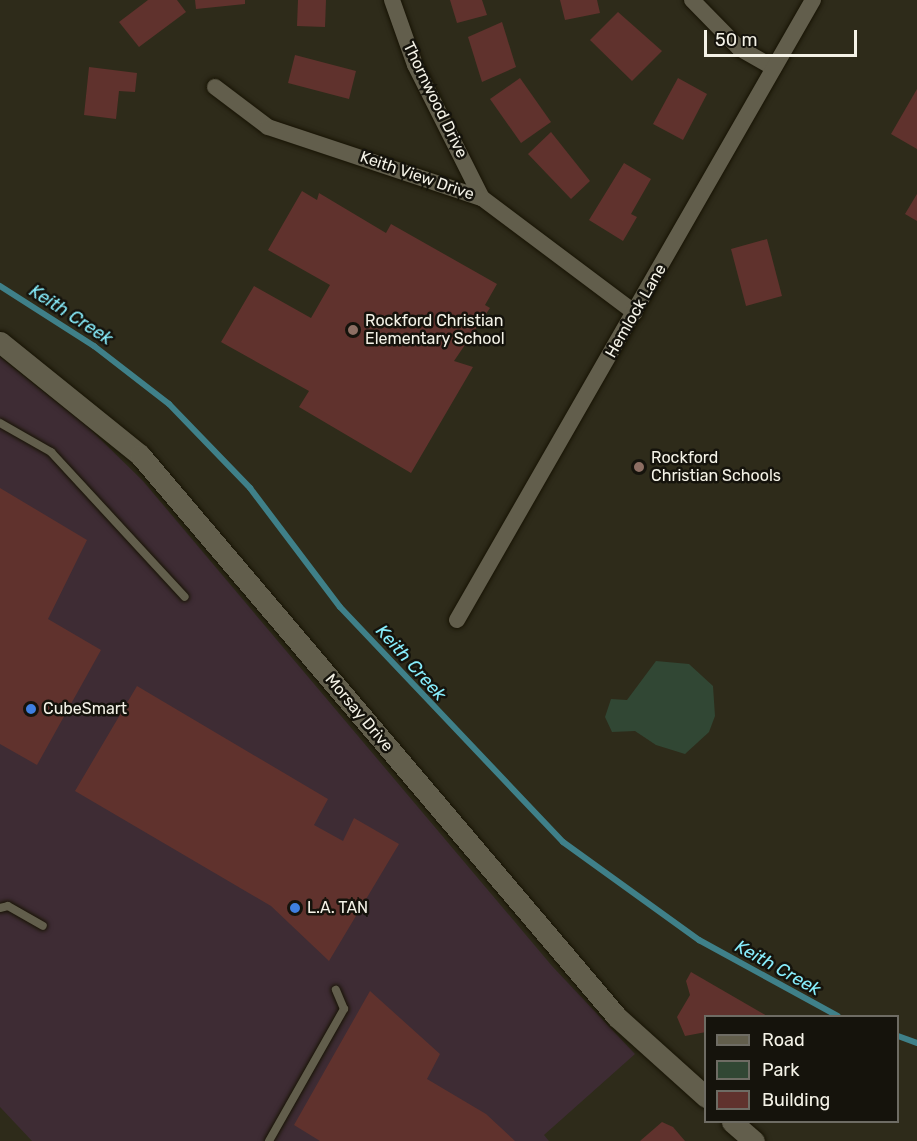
<!DOCTYPE html>
<html>
<head>
<meta charset="utf-8">
<style>
	body { margin:0 }
	#map { position:relative; width:917px; height:1141px; overflow:hidden; background:#2e2b1a; font-family:Rubik,sans-serif }
	div>[style] { position:absolute }
	[style*='--x'] { left:calc(var(--x)*1px); top:calc(var(--y)*1px); width:calc(var(--w)*1px); rotate:calc(var(--a)*1deg) }
	.commercial>* { inset:0; background:#3e2c34 }
	.green>* { inset:0; background:#314734 }
	.stream>* { height:6px; margin:-3px; padding:0 3px; transform-origin:3px; border-radius:3px; background:#3f8089 }
	.building>* { inset:0; background:#60322d }
	.roads { filter:drop-shadow(0 0 2px #171304) drop-shadow(0 0 2px #171304) }
	.service>* { height:8px; margin:-4px; padding:0 4px; transform-origin:4px; border-radius:4px; background:#625e4c }
	.minor>* { height:16px; margin:-8px; padding:0 8px; transform-origin:8px; border-radius:8px; background:#625e4c }
	.tertiary>* { height:21px; margin:-10.5px; padding:0 10.5px; transform-origin:10.5px; border-radius:10.5px; background:#625e4c }
	.dots>* { width:16px; height:16px; translate:-50% -50%; box-sizing:border-box; border:3px solid #15130c; border-radius:50% }
	span { translate:-50% -50%; white-space:nowrap; text-align:center; line-height:1.15; -webkit-text-stroke:5px #15130c; paint-order:stroke }
	.street-label { font-size:16px; color:#f4f2e7 }
	.poi-label { font-size:16px; color:#f4f2e7 }
	.left { translate:0 -50%; text-align:left }
	.water-label { font-size:18px; color:#87edfc; font-style:italic }
	.legend { position:absolute; left:704px; top:1015px; width:195px; height:108px; box-sizing:border-box; background:#15130c; border:2px solid #6e6c64; margin:0; padding:8px 10px; list-style:none; font-size:18px; color:#f4f2e7 }
	.legend li { display:flex; align-items:center; gap:12px; height:30px }
	.legend b { width:30px; border:2px solid #6e6c64 }
	.scale { position:absolute; left:704px; top:30px; width:153px; height:27px; box-sizing:border-box; border:3px solid #f4f2e7; border-top:0; padding-left:8px; font-size:18px; line-height:21px; white-space:nowrap; color:#f4f2e7; -webkit-text-stroke:4px #15130c; paint-order:stroke }
</style>
</head>
<body>
<div id="map">
	<div class="commercial">
		<div style="clip-path:polygon(0 357px,89px 428px,143px 481px,552px 966px,635px 1054px,544px 1135px,549px 1141px,32px 1141px,0 1107px)"></div>
	</div>
	<div class="green">
		<div style="clip-path:polygon(656px 661px,689px 664px,713px 686px,715px 716px,709px 732px,685px 754px,656px 745px,635px 731px,612px 732px,605px 717px,611px 699px,627px 700px)"></div>
	</div>
	<div class="stream">
		<div style="--x:0;--y:286;--w:112;--a:32.6"></div>
		<div style="--x:94;--y:346;--w:95;--a:37.7"></div>
		<div style="--x:169;--y:404;--w:117;--a:46"></div>
		<div style="--x:250;--y:488;--w:149;--a:52.9"></div>
		<div style="--x:340;--y:607;--w:324;--a:46.5"></div>
		<div style="--x:563;--y:842;--w:168;--a:35.8"></div>
		<div style="--x:699;--y:940;--w:158;--a:28.7"></div>
		<div style="--x:898;--y:1036;--w:20;--a:20"></div>
	</div>
	<div class="building">
		<div style="clip-path:polygon(148px 0,177px 0,186px 12px,139px 47px,119px 22px)"></div>
		<div style="clip-path:polygon(195px 0,245px 0,245px 4px,196px 9px)"></div>
		<div style="clip-path:polygon(298px 0,326px 0,325px 27px,297px 26px)"></div>
		<div style="clip-path:polygon(450px 0,482px 0,487px 15px,457px 23px)"></div>
		<div style="clip-path:polygon(560px 0,597px 0,600px 13px,565px 20px)"></div>
		<div style="clip-path:polygon(618px 12px,662px 51px,632px 81px,590px 40px)"></div>
		<div style="clip-path:polygon(502px 22px,516px 67px,482px 82px,468px 37px)"></div>
		<div style="clip-path:polygon(295px 55px,356px 71px,349px 99px,288px 83px)"></div>
		<div style="clip-path:polygon(89px 67px,137px 73px,135px 92px,119px 91px,116px 119px,84px 115px)"></div>
		<div style="clip-path:polygon(520px 78px,551px 122px,521px 143px,490px 99px)"></div>
		<div style="clip-path:polygon(678px 78px,707px 94px,683px 140px,653px 124px)"></div>
		<div style="clip-path:polygon(917px 89px,917px 149px,891px 134px)"></div>
		<div style="clip-path:polygon(551px 132px,590px 181px,571px 199px,528px 154px)"></div>
		<div style="clip-path:polygon(624px 163px,651px 179px,631px 214px,637px 217px,623px 241px,589px 220px)"></div>
		<div style="clip-path:polygon(302px 191px,317px 200px,319px 193px,386px 233px,391px 224px,497px 284px,485px 305px,490px 308px,454px 361px,473px 367px,411px 473px,299px 407px,309px 391px,221px 342px,254px 286px,311px 318px,330px 285px,268px 250px)"></div>
		<div style="clip-path:polygon(917px 194px,917px 221px,905px 214px)"></div>
		<div style="clip-path:polygon(767px 239px,782px 296px,746px 306px,731px 249px)"></div>
		<div style="clip-path:polygon(0 488px,87px 540px,48px 619px,101px 650px,37px 765px,0 744px)"></div>
		<div style="clip-path:polygon(137px 686px,328px 799px,314px 825px,343px 841px,354px 818px,399px 844px,329px 961px,271px 906px,75px 791px)"></div>
		<div style="clip-path:polygon(691px 972px,767px 1016px,706px 1016px,706px 1032px,685px 1036px,677px 1017px,690px 995px,686px 981px)"></div>
		<div style="clip-path:polygon(370px 991px,440px 1054px,427px 1079px,486px 1114px,515px 1141px,320px 1141px,294px 1125px)"></div>
		<div style="clip-path:polygon(662px 1122px,673px 1127px,685px 1141px,640px 1141px)"></div>
	</div>
	<div class="roads">
		<div class="service">
			<div style="--x:0;--y:423;--w:59;--a:29.6"></div>
			<div style="--x:51;--y:452;--w:197;--a:47.3"></div>
			<div style="--x:0;--y:908;--w:8;--a:-14"></div>
			<div style="--x:8;--y:906;--w:40;--a:29.7"></div>
			<div style="--x:269;--y:1141;--w:152;--a:-60.4"></div>
			<div style="--x:344;--y:1009;--w:21;--a:-113"></div>
		</div>
		<div class="minor">
			<div style="--x:392;--y:0;--w:69;--a:70.5"></div>
			<div style="--x:415;--y:65;--w:149;--a:63.3"></div>
			<div style="--x:692;--y:0;--w:67;--a:45.6"></div>
			<div style="--x:739;--y:48;--w:40;--a:29.7"></div>
			<div style="--x:215;--y:87;--w:66;--a:37"></div>
			<div style="--x:268;--y:127;--w:225;--a:18.4"></div>
			<div style="--x:482;--y:198;--w:191;--a:36.9"></div>
			<div style="--x:457;--y:620;--w:715;--a:-60.14"></div>
		</div>
		<div class="tertiary">
			<div style="--x:0;--y:342;--w:180;--a:38.9"></div>
			<div style="--x:140;--y:455;--w:737;--a:49.68"></div>
			<div style="--x:617;--y:1017;--w:120;--a:42"></div>
			<div style="--x:732;--y:1122;--w:29;--a:41"></div>
		</div>
	</div>
	<div class="dots">
		<div style="left:353px;top:330px;background:#8d6e63"></div>
		<div style="left:639px;top:467px;background:#8d6e63"></div>
		<div style="left:31px;top:709px;background:#3f7fe0"></div>
		<div style="left:295px;top:908px;background:#3f7fe0"></div>
	</div>
	<div class="street-label">
		<span style="left:435px;top:100px;rotate:64deg">Thornwood Drive</span>
		<span style="left:417px;top:176px;rotate:19deg">Keith View Drive</span>
		<span style="left:636px;top:311px;rotate:-60deg">Hemlock Lane</span>
		<span style="left:359px;top:713px;rotate:50deg">Morsay Drive</span>
	</div>
	<div class="poi-label">
		<span class="left" style="left:365px;top:330px">Rockford Christian<br>Elementary School</span>
		<span class="left" style="left:651px;top:467px">Rockford<br>Christian Schools</span>
		<span class="left" style="left:43px;top:709px">CubeSmart</span>
		<span class="left" style="left:307px;top:908px">L.A. TAN</span>
	</div>
	<div class="water-label">
		<span style="left:71px;top:315px;rotate:33deg">Keith Creek</span>
		<span style="left:411px;top:663px;rotate:48deg">Keith Creek</span>
		<span style="left:778px;top:968px;rotate:29deg">Keith Creek</span>
	</div>
	<ul class="legend">
	<li><b style="height:8px;background:#625e4c"></b>Road</li>
	<li><b style="height:16px;background:#314734"></b>Park</li>
	<li><b style="height:16px;background:#60322d"></b>Building</li>
	</ul>
	<div class="scale">50 m</div>
</div>
</body>
</html>
